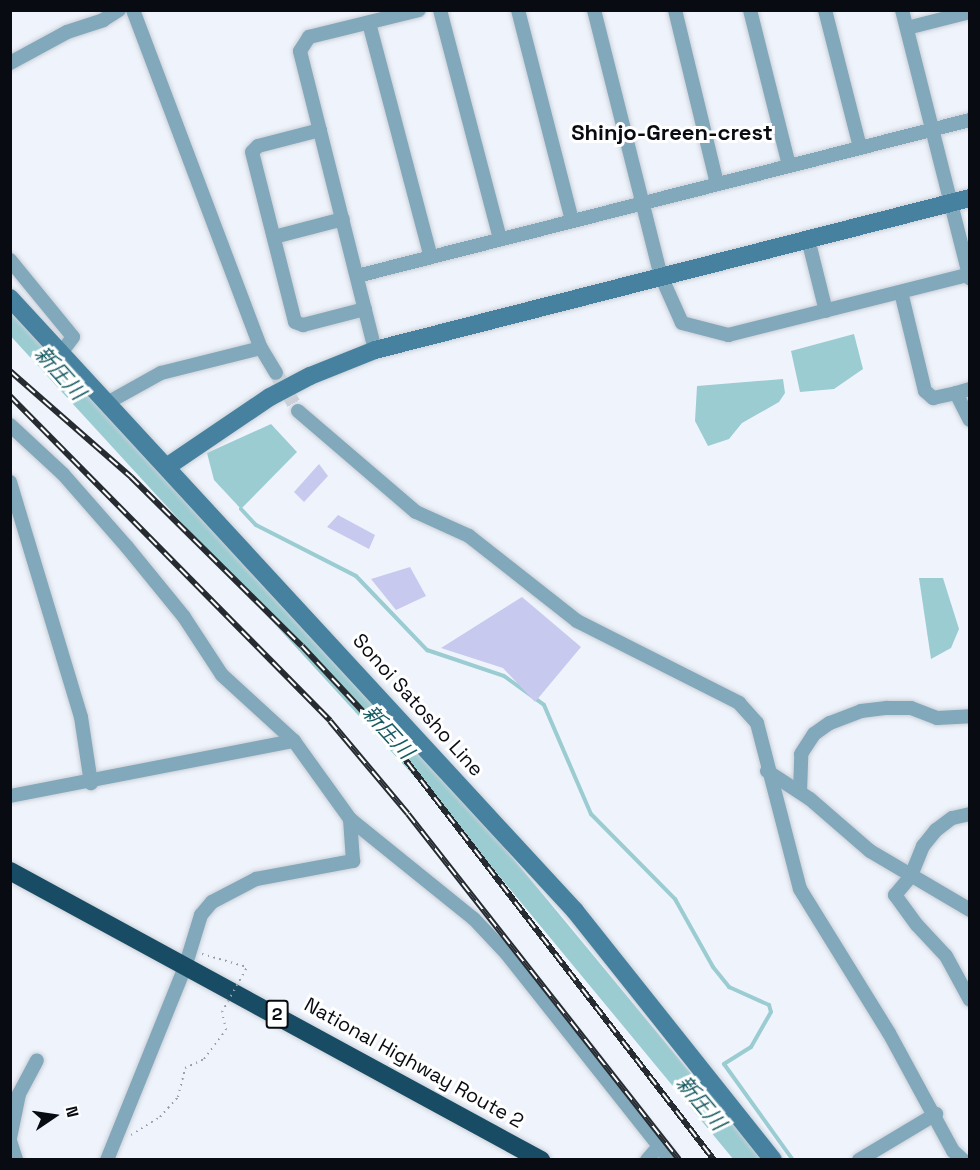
<!DOCTYPE html>
<html>
<head>
<meta charset="utf-8">
<style>
	body { margin:0 }
	#map { position:relative; width:980px; height:1170px; overflow:hidden; background:#eff4fc; font-family:"Space Grotesk","Noto Sans JP",sans-serif }
	div>[style] { position:absolute }
	[style*='--x'] { left:calc(var(--x)*1px); top:calc(var(--y)*1px); width:calc(var(--w)*1px); rotate:calc(var(--a)*1deg) }
	.water>* { inset:0; background:#9accd1 }
	.stream>* { height:4px; margin:-2px; padding:0 2px; transform-origin:2px; border-radius:2px; background:#9accd1 }
	.river>* { height:22px; margin:-11px; padding:0 11px; transform-origin:11px; border-radius:11px; background:#9accd1 }
	.building>* { inset:0; background:#c7c9ee }
	.street-tunnel>* { height:14px; margin-top:-7px; transform-origin:0; background:repeating-linear-gradient(90deg,#ccd1d9 0 14px,transparent 0 21px) }
	.path>* { height:2px; margin-top:-1px; transform-origin:0; background:repeating-linear-gradient(90deg,#9a9fa6 0 1.5px,transparent 0 6px) }
	.roads { filter:drop-shadow(0 0 2px #cacfd7) drop-shadow(0 0 2px #cacfd7) }
	.street>* { height:14px; margin:-7px; padding:0 7px; transform-origin:7px; border-radius:7px; background:#82a8bb }
	.secondary>* { height:18px; margin:-9px; padding:0 9px; transform-origin:9px; border-radius:9px; background:#46829f }
	.highway>* { height:18px; margin:-9px; padding:0 9px; transform-origin:9px; border-radius:9px; background:#174c64 }
	.rail>* { height:6px; margin-top:-3px; transform-origin:0; background:repeating-linear-gradient(90deg,#fff 0 11px,#262b31 0 22px); box-sizing:border-box; border-block:2px solid #262b31 }
	.path-bridge>* { height:2px; margin-top:-1px; transform-origin:0; background:repeating-linear-gradient(90deg,#9a9fa6 0 1.5px,transparent 0 6px) }
	span { translate:-50% -50%; white-space:nowrap; text-align:center; line-height:1.15; -webkit-text-stroke:6px #fff; paint-order:stroke }
	.shield-label span { padding:2px 4px; background:#fff; border:2px solid; border-radius:4px; -webkit-text-stroke-width:0 }
	.shield-label { font-size:18px; color:#080c12; font-weight:700 }
	.street-label { font-size:20px; color:#080c12 }
	.water-label { font-size:21px; color:#165a61; font-style:italic }
	.quarter-label { font-size:22px; color:#080c12; font-weight:700 }
	.frame { position:absolute; inset:0; border:12px solid #080c12; pointer-events:none }
	.north { position:absolute; left:24px; top:1086px; width:60px; height:60px; -webkit-text-stroke:4px #fff; paint-order:stroke; rotate:77deg; font-size:16px; font-weight:700; line-height:24px; text-align:center; color:#080c12 }
	.north::after { content:''; display:block; margin:auto; width:21px; height:27px; background:#080c12; clip-path:polygon(50% 0,100% 100%,50% 72%,0 100%) }
</style>
</head>
<body>
<div id="map">
	<div class="water">
		<div style="clip-path:polygon(854px 334px,863px 369px,834px 389px,800px 392px,791px 351px)"></div>
		<div style="clip-path:polygon(783px 379px,785px 393px,779px 402px,742px 423px,729px 439px,708px 446px,695px 421px,697px 386px)"></div>
		<div style="clip-path:polygon(271px 424px,297px 452px,241px 509px,214px 480px,207px 453px)"></div>
		<div style="clip-path:polygon(919px 578px,943px 578px,959px 629px,951px 648px,931px 659px)"></div>
	</div>
	<div class="stream">
		<div style="--x:241;--y:509;--w:22;--a:47"></div>
		<div style="--x:256;--y:525;--w:112;--a:27"></div>
		<div style="--x:356;--y:576;--w:103;--a:46.2"></div>
		<div style="--x:427;--y:650;--w:81;--a:18.7"></div>
		<div style="--x:504;--y:676;--w:49;--a:35.9"></div>
		<div style="--x:544;--y:705;--w:119;--a:66.7"></div>
		<div style="--x:591;--y:814;--w:120;--a:45.3"></div>
		<div style="--x:675;--y:899;--w:78;--a:60.8"></div>
		<div style="--x:713;--y:967;--w:26;--a:51"></div>
		<div style="--x:729;--y:987;--w:44;--a:24.2"></div>
		<div style="--x:769;--y:1005;--w:7;--a:74"></div>
		<div style="--x:771;--y:1012;--w:40;--a:119.7"></div>
		<div style="--x:751;--y:1047;--w:32;--a:148"></div>
		<div style="--x:724;--y:1064;--w:118;--a:54.3"></div>
	</div>
	<div class="river">
		<div style="--x:10;--y:319;--w:648;--a:47.5"></div>
		<div style="--x:448;--y:797;--w:471;--a:50.4"></div>
	</div>
	<div class="building">
		<div style="clip-path:polygon(319px 464px,328px 476px,304px 502px,294px 492px)"></div>
		<div style="clip-path:polygon(338px 515px,375px 535px,369px 549px,327px 527px)"></div>
		<div style="clip-path:polygon(410px 567px,426px 596px,396px 610px,371px 579px)"></div>
		<div style="clip-path:polygon(522px 597px,581px 647px,535px 702px,503px 668px,441px 648px)"></div>
	</div>
	<div class="street-tunnel">
		<div style="--x:276;--y:373;--w:44;--a:59.9"></div>
	</div>
	<div class="path">
		<div style="--x:202;--y:954;--w:47;--a:16.1"></div>
		<div style="--x:131;--y:1135;--w:34;--a:-32"></div>
		<div style="--x:160;--y:1117;--w:27;--a:-48"></div>
		<div style="--x:178;--y:1097;--w:30;--a:-76"></div>
		<div style="--x:185;--y:1068;--w:21;--a:-25"></div>
		<div style="--x:204;--y:1059;--w:36;--a:-53"></div>
		<div style="--x:226;--y:1030;--w:18;--a:-103"></div>
	</div>
	<div class="roads">
		<div class="street">
			<div style="--x:133;--y:10;--w:361;--a:69.3"></div>
			<div style="--x:261;--y:348;--w:29;--a:59"></div>
			<div style="--x:440;--y:10;--w:236;--a:75.3"></div>
			<div style="--x:518;--y:10;--w:217;--a:75.6"></div>
			<div style="--x:594;--y:10;--w:274;--a:75.9"></div>
			<div style="--x:661;--y:276;--w:51;--a:65.9"></div>
			<div style="--x:682;--y:323;--w:48;--a:14.6"></div>
			<div style="--x:728;--y:335;--w:250;--a:-14.1"></div>
			<div style="--x:675;--y:10;--w:178;--a:76.4"></div>
			<div style="--x:750;--y:10;--w:160;--a:75.9"></div>
			<div style="--x:825;--y:10;--w:141;--a:75.7"></div>
			<div style="--x:902;--y:10;--w:277;--a:75.8"></div>
			<div style="--x:369;--y:23;--w:242;--a:75.2"></div>
			<div style="--x:907;--y:28;--w:65;--a:-14.3"></div>
			<div style="--x:10;--y:63;--w:65;--a:-28.5"></div>
			<div style="--x:67;--y:32;--w:38;--a:-18"></div>
			<div style="--x:103;--y:20;--w:19;--a:-32"></div>
			<div style="--x:320;--y:130;--w:64;--a:165.5"></div>
			<div style="--x:258;--y:146;--w:8;--a:135"></div>
			<div style="--x:252;--y:152;--w:175;--a:75.8"></div>
			<div style="--x:295;--y:322;--w:9;--a:21"></div>
			<div style="--x:303;--y:325;--w:64;--a:-14.5"></div>
			<div style="--x:274;--y:237;--w:71;--a:-14.6"></div>
			<div style="--x:808;--y:239;--w:74;--a:76"></div>
			<div style="--x:10;--y:260;--w:99;--a:50.7"></div>
			<div style="--x:73;--y:337;--w:21;--a:127"></div>
			<div style="--x:357;--y:276;--w:633;--a:-14.28"></div>
			<div style="--x:901;--y:292;--w:102;--a:76.4"></div>
			<div style="--x:925;--y:391;--w:11;--a:41"></div>
			<div style="--x:933;--y:398;--w:24;--a:-12"></div>
			<div style="--x:375;--y:350;--w:308;--a:-104.1"></div>
			<div style="--x:300;--y:51;--w:17;--a:-57"></div>
			<div style="--x:309;--y:37;--w:113;--a:-13.8"></div>
			<div style="--x:970;--y:389;--w:15;--a:164"></div>
			<div style="--x:956;--y:393;--w:30;--a:63"></div>
			<div style="--x:107;--y:403;--w:62;--a:-29.1"></div>
			<div style="--x:161;--y:373;--w:103;--a:-14"></div>
			<div style="--x:298;--y:411;--w:155;--a:40.6"></div>
			<div style="--x:416;--y:512;--w:58;--a:24.4"></div>
			<div style="--x:469;--y:536;--w:137;--a:38.2"></div>
			<div style="--x:577;--y:621;--w:182;--a:26.8"></div>
			<div style="--x:739;--y:703;--w:27;--a:48"></div>
			<div style="--x:757;--y:723;--w:171;--a:75.5"></div>
			<div style="--x:800;--y:889;--w:169;--a:58.3"></div>
			<div style="--x:889;--y:1033;--w:134;--a:61.5"></div>
			<div style="--x:953;--y:1151;--w:13;--a:42"></div>
			<div style="--x:10;--y:425;--w:72;--a:42.8"></div>
			<div style="--x:63;--y:474;--w:97;--a:48.8"></div>
			<div style="--x:127;--y:547;--w:90;--a:50.8"></div>
			<div style="--x:184;--y:617;--w:69;--a:56.8"></div>
			<div style="--x:222;--y:675;--w:98;--a:42.5"></div>
			<div style="--x:294;--y:741;--w:96;--a:54.3"></div>
			<div style="--x:350;--y:819;--w:159;--a:38.9"></div>
			<div style="--x:474;--y:919;--w:47;--a:46.7"></div>
			<div style="--x:506;--y:953;--w:264;--a:51.6"></div>
			<div style="--x:10;--y:482;--w:245;--a:73.2"></div>
			<div style="--x:81;--y:717;--w:67;--a:81.4"></div>
			<div style="--x:767;--y:771;--w:51;--a:33.1"></div>
			<div style="--x:810;--y:799;--w:79;--a:40.9"></div>
			<div style="--x:870;--y:851;--w:116;--a:30.5"></div>
			<div style="--x:800;--y:792;--w:38;--a:-88"></div>
			<div style="--x:801;--y:754;--w:24;--a:-57"></div>
			<div style="--x:814;--y:734;--w:19;--a:-35"></div>
			<div style="--x:830;--y:723;--w:33;--a:-21"></div>
			<div style="--x:861;--y:711;--w:26;--a:-7"></div>
			<div style="--x:887;--y:708;--w:24;--a:0"></div>
			<div style="--x:911;--y:708;--w:28;--a:21"></div>
			<div style="--x:937;--y:718;--w:33;--a:-3"></div>
			<div style="--x:10;--y:796;--w:289;--a:-11"></div>
			<div style="--x:970;--y:814;--w:18;--a:167"></div>
			<div style="--x:952;--y:818;--w:20;--a:143"></div>
			<div style="--x:936;--y:830;--w:21;--a:129"></div>
			<div style="--x:923;--y:846;--w:32;--a:112"></div>
			<div style="--x:911;--y:876;--w:25;--a:130"></div>
			<div style="--x:895;--y:895;--w:37;--a:54"></div>
			<div style="--x:917;--y:925;--w:42;--a:46.9"></div>
			<div style="--x:946;--y:956;--w:50;--a:61.4"></div>
			<div style="--x:10;--y:1138;--w:45;--a:-78.4"></div>
			<div style="--x:19;--y:1094;--w:38;--a:-62"></div>
			<div style="--x:10;--y:1141;--w:20;--a:72"></div>
			<div style="--x:107;--y:1160;--w:211;--a:-68"></div>
			<div style="--x:186;--y:964;--w:51;--a:-73"></div>
			<div style="--x:201;--y:915;--w:17;--a:-50"></div>
			<div style="--x:212;--y:902;--w:50;--a:-27.6"></div>
			<div style="--x:256;--y:879;--w:99;--a:-10.5"></div>
			<div style="--x:353;--y:861;--w:42;--a:-94.1"></div>
			<div style="--x:647;--y:1160;--w:18;--a:-49"></div>
			<div style="--x:859;--y:1160;--w:90;--a:-30.9"></div>
		</div>
		<div class="secondary">
			<div style="--x:10;--y:298;--w:834;--a:47.33"></div>
			<div style="--x:575;--y:911;--w:318;--a:51.5"></div>
			<div style="--x:168;--y:466;--w:123;--a:-34.1"></div>
			<div style="--x:270;--y:397;--w:45;--a:-27.7"></div>
			<div style="--x:310;--y:376;--w:70;--a:-21.8"></div>
			<div style="--x:375;--y:350;--w:614;--a:-14.33"></div>
		</div>
		<div class="highway">
			<div style="--x:10;--y:871;--w:605;--a:28.56"></div>
		</div>
	</div>
	<div class="rail">
		<div style="--x:10;--y:371;--w:161;--a:41.2"></div>
		<div style="--x:131;--y:477;--w:240;--a:44.7"></div>
		<div style="--x:302;--y:646;--w:135;--a:47.1"></div>
		<div style="--x:394;--y:745;--w:524;--a:52.36"></div>
		<div style="--x:10;--y:396;--w:456;--a:45.4"></div>
		<div style="--x:330;--y:721;--w:121;--a:50"></div>
		<div style="--x:408;--y:814;--w:439;--a:51.9"></div>
	</div>
	<div class="path-bridge">
		<div style="--x:222;--y:1012;--w:51;--a:-60.9"></div>
	</div>
	<div class="shield-label">
		<span style="left:277px;top:1014px">2</span>
	</div>
	<div class="street-label">
		<span style="left:418px;top:705px;rotate:48deg">Sonoi Satosho Line</span>
		<span style="left:414px;top:1063px;rotate:29deg">National Highway Route 2</span>
	</div>
	<div class="water-label">
		<span style="left:60px;top:373px;rotate:48deg">新圧川</span>
		<span style="left:388px;top:732px;rotate:48deg">新圧川</span>
		<span style="left:701px;top:1103px;rotate:50deg">新圧川</span>
	</div>
	<div class="quarter-label">
		<span style="left:672px;top:133px">Shinjo-Green-crest</span>
	</div>
	<div class="frame"></div>
	<div class="north">N</div>
</div>
</body>
</html>
